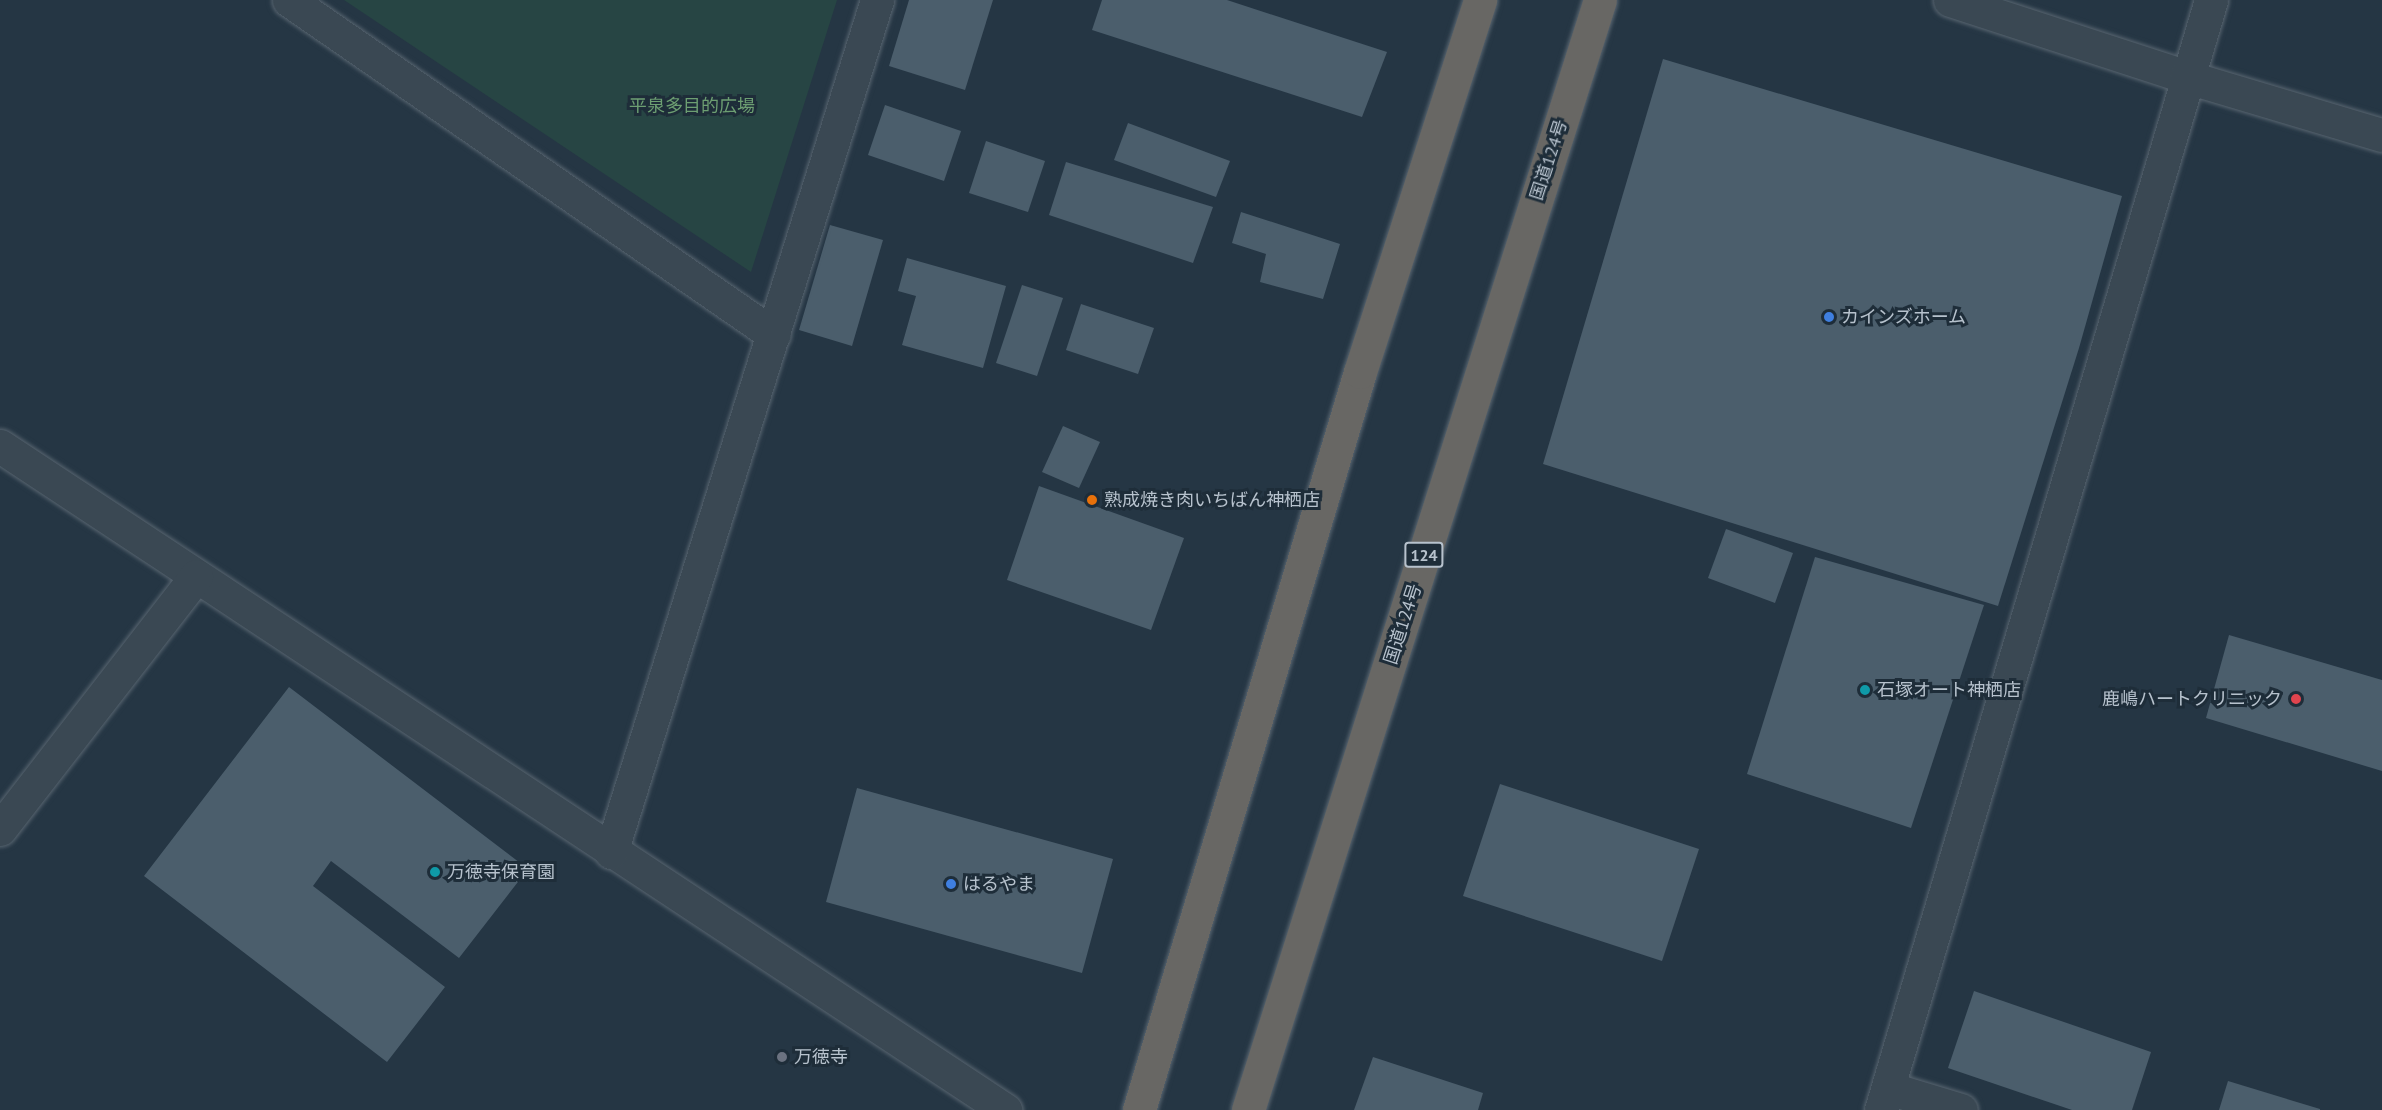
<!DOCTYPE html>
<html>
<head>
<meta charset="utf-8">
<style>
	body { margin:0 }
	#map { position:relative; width:2382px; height:1110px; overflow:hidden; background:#253644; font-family:"PT Sans","Noto Sans JP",sans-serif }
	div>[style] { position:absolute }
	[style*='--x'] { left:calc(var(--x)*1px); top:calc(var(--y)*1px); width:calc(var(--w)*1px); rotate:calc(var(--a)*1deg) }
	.green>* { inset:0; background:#274544 }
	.building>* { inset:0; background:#4b5e6c }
	.roads { filter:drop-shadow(0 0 2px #586570) drop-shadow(0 0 2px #586570) }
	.minor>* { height:33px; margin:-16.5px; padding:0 16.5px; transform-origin:16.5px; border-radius:16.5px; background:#3a4853 }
	.tertiary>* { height:33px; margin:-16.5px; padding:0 16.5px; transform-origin:16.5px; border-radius:16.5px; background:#3a4853 }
	.trunk>* { height:33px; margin:-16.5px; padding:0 16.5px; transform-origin:16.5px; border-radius:16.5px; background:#686764 }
	.dots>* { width:16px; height:16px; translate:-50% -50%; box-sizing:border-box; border:3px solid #1e2d39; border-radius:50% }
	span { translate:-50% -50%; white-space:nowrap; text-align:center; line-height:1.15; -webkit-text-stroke:6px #1e2d39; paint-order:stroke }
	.shield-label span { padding:2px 4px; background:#1e2d39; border:2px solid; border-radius:4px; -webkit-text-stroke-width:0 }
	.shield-label { font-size:16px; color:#b7c2cd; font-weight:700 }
	.park-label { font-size:18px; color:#6d9f72 }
	.street-label { font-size:18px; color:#b7c2cd }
	.poi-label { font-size:18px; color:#b7c2cd }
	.left { translate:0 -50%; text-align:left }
	.right { translate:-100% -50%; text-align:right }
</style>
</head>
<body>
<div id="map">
	<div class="green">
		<div style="clip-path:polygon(344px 0,837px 0,751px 272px)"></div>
	</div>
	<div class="building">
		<div style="clip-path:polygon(909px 0,993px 0,965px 90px,889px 66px)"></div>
		<div style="clip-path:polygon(1102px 0,1227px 0,1387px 52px,1362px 117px,1092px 30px)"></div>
		<div style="clip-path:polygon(1663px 59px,2122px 196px,2079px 348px,1998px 606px,1543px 464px)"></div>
		<div style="clip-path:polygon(885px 105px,961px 131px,944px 181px,868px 155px)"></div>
		<div style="clip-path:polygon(1128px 123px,1230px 161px,1216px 197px,1114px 160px)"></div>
		<div style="clip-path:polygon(986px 141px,1045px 161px,1028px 212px,969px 193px)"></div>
		<div style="clip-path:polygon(1066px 162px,1213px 207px,1193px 263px,1049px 215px)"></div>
		<div style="clip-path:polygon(1241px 212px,1340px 244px,1323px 299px,1260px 282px,1266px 254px,1232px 243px)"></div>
		<div style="clip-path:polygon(830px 225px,883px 240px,852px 346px,799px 330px)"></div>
		<div style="clip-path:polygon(907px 258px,1006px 286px,983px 368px,902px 345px,916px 296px,898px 291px)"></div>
		<div style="clip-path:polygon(1022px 285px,1063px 298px,1037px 376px,996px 363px)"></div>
		<div style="clip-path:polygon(1081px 304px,1154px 328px,1138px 374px,1066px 350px)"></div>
		<div style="clip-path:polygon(1063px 426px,1100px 442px,1079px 488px,1042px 472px)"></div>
		<div style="clip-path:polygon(1039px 486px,1184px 538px,1151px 630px,1007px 580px)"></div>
		<div style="clip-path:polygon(1726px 529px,1793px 553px,1775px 603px,1708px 578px)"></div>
		<div style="clip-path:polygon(1815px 557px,1984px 605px,1911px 828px,1747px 774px)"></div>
		<div style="clip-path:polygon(2229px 635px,2382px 680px,2382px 771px,2206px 718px)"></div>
		<div style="clip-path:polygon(289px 687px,528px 869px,459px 958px,331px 861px,313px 886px,445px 987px,387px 1062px,144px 876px)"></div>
		<div style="clip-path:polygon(1500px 784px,1699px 849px,1662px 961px,1463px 896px)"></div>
		<div style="clip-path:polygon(857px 788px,1113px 859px,1082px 973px,826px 902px)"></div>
		<div style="clip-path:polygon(1974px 991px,2151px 1052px,2132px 1110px,2072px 1110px,1948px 1068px)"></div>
		<div style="clip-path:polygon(1373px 1057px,1483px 1093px,1478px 1110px,1354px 1110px)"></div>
		<div style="clip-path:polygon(2228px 1081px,2320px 1109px,2320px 1110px,2219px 1110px)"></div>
	</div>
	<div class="roads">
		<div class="minor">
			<div style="--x:289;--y:0;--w:589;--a:34.63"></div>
			<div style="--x:0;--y:446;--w:1205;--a:33.45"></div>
			<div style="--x:0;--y:829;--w:320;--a:-52.2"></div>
			<div style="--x:611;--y:852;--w:893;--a:-72.66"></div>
			<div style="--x:1888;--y:1088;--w:76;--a:16.8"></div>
		</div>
		<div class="tertiary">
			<div style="--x:1950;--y:0;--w:249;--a:18"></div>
			<div style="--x:2187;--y:77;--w:203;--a:16.6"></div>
			<div style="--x:1881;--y:1110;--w:1158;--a:-73.44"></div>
		</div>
		<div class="trunk">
			<div style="--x:1139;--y:1110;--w:770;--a:-73.33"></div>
			<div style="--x:1360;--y:372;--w:391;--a:-72.1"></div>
			<div style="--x:1248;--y:1110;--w:1164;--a:-72.41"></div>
		</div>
	</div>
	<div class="dots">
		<div style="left:1829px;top:317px;background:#3f7fe0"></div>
		<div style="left:1092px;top:500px;background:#e8710a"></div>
		<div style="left:1865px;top:690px;background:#0f9aa8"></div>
		<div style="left:2296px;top:699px;background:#e0444e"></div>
		<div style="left:435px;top:872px;background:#0f9aa8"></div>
		<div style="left:951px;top:884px;background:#3f7fe0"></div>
		<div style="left:782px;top:1057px;background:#6b7280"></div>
	</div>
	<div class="shield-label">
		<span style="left:1424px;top:555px">124</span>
	</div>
	<div class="park-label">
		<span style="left:692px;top:106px">平泉多目的広場</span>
	</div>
	<div class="street-label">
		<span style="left:1549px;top:160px;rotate:-72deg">国道124号</span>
		<span style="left:1403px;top:624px;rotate:-72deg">国道124号</span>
	</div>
	<div class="poi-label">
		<span class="left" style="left:1841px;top:317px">カインズホーム</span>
		<span class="left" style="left:1104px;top:500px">熟成焼き肉いちばん神栖店</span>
		<span class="left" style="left:1877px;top:690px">石塚オート神栖店</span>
		<span class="right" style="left:2282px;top:699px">鹿嶋ハートクリニック</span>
		<span class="left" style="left:447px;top:872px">万徳寺保育園</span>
		<span class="left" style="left:963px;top:884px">はるやま</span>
		<span class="left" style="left:794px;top:1057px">万徳寺</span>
	</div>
</div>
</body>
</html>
